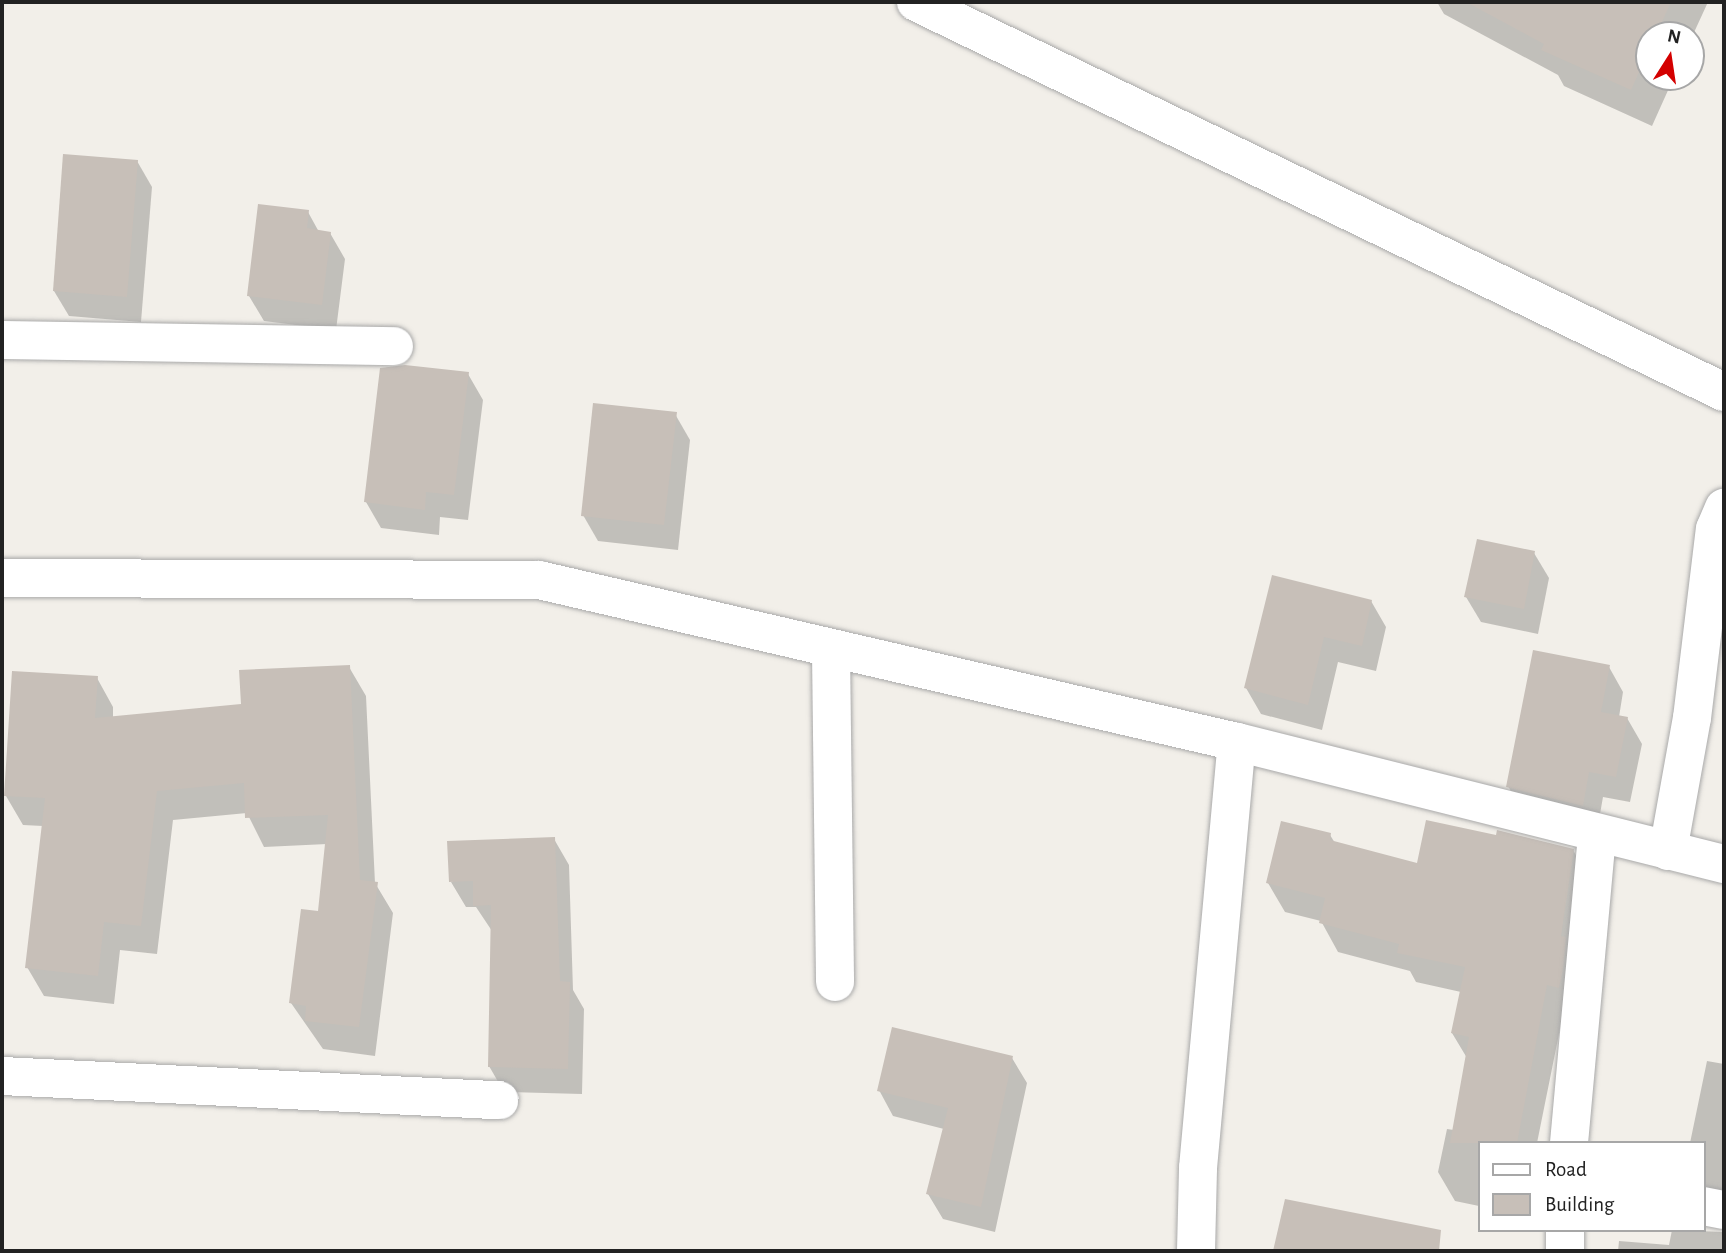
<!DOCTYPE html>
<html>
<head>
<meta charset="utf-8">
<style>
	body { margin:0 }
	#map { position:relative; width:1726px; height:1253px; overflow:hidden; background:#f2efe9; font-family:"Alegreya Sans",sans-serif }
	div>[style] { position:absolute }
	[style*='--x'] { left:calc(var(--x)*1px); top:calc(var(--y)*1px); width:calc(var(--w)*1px); rotate:calc(var(--a)*1deg) }
	.shadow>* { inset:0; background:#0003 }
	.building>* { inset:0; background:#c7bfb8 }
	.roads { filter:drop-shadow(0 0 2px #a9a9a9) drop-shadow(0 0 2px #a9a9a9) }
	.minor>* { height:38px; margin:-19px; padding:0 19px; transform-origin:19px; border-radius:19px; background:#fff }
	span { translate:-50% -50%; white-space:nowrap; text-align:center; line-height:1.15; -webkit-text-stroke:7px #fff; paint-order:stroke }
	.frame { position:absolute; inset:0; border:4px solid #222; pointer-events:none }
	.legend { position:absolute; left:1478px; top:1141px; width:228px; height:91px; box-sizing:border-box; background:#fff; border:2px solid #a7a7a7; margin:0; padding:9px 12px; list-style:none; font-size:21px; color:#222 }
	.legend li { display:flex; align-items:center; gap:14px; height:35px }
	.legend b { width:35px; border:2px solid #a7a7a7 }
	.north { position:absolute; left:1635px; top:21px; width:70px; height:70px; box-sizing:border-box; background:#fff; border:2px solid #a7a7a7; border-radius:50%; rotate:12deg; font-size:19px; font-weight:700; line-height:28px; text-align:center; color:#222 }
	.north::after { content:''; display:block; margin:auto; width:24px; height:32px; background:#d40000; clip-path:polygon(50% 0,100% 100%,50% 72%,0 100%) }
</style>
</head>
<body>
<div id="map">
	<div class="shadow">
		<div style="clip-path:polygon(1437px 2px,1708px 2px,1691px 39px,1691px 35px,1649px 35px,1649px 77px,1674px 77px,1652px 126px,1564px 86px,1558px 75px,1444px 14px)"></div>
		<div style="clip-path:polygon(137px 161px,152px 187px,141px 322px,69px 316px,54px 291px)"></div>
		<div style="clip-path:polygon(308px 212px,319px 232px,330px 233px,345px 259px,336px 330px,264px 321px,249px 296px)"></div>
		<div style="clip-path:polygon(468px 374px,483px 400px,468px 520px,440px 517px,439px 535px,381px 528px,366px 502px)"></div>
		<div style="clip-path:polygon(675px 414px,690px 440px,678px 550px,598px 541px,583px 515px)"></div>
		<div style="clip-path:polygon(1534px 553px,1549px 578px,1538px 634px,1481px 622px,1466px 597px)"></div>
		<div style="clip-path:polygon(1371px 601px,1386px 627px,1376px 671px,1338px 662px,1322px 730px,1261px 714px,1246px 688px)"></div>
		<div style="clip-path:polygon(349px 667px,366px 696px,375px 883px,393px 913px,375px 1056px,323px 1049px,291px 1003px,319px 913px,327px 844px,264px 847px,247px 813px,173px 820px,157px 954px,120px 950px,114px 1004px,44px 996px,27px 967px,43px 826px,23px 825px,6px 796px,97px 678px,113px 707px,113px 718px,242px 706px)"></div>
		<div style="clip-path:polygon(1609px 667px,1623px 692px,1619px 717px,1627px 718px,1642px 744px,1630px 802px,1603px 797px,1597px 831px,1523px 812px,1508px 786px)"></div>
		<div style="clip-path:polygon(1330px 835px,1335px 843px,1418px 865px,1573px 850px,1590px 880px,1537px 1143px,1479px 1143px,1479px 1206px,1455px 1201px,1438px 1172px,1447px 1129px,1454px 1130px,1467px 1058px,1452px 1033px,1461px 992px,1416px 982px,1410px 971px,1338px 952px,1321px 921px,1285px 912px,1268px 883px)"></div>
		<div style="clip-path:polygon(554px 839px,569px 865px,573px 990px,584px 1009px,582px 1094px,504px 1092px,489px 1066px,492px 931px,476px 907px,466px 907px,451px 882px)"></div>
		<div style="clip-path:polygon(1012px 1058px,1027px 1083px,995px 1232px,943px 1219px,928px 1194px,944px 1129px,893px 1116px,879px 1090px)"></div>
		<div style="clip-path:polygon(1707px 1061px,1724px 1064px,1724px 1210px,1703px 1219px,1703px 1143px,1690px 1143px)"></div>
		<div style="clip-path:polygon(1286px 1201px,1378px 1242px,1376px 1251px,1275px 1251px)"></div>
		<div style="clip-path:polygon(1672px 1230px,1724px 1232px,1724px 1251px,1618px 1251px,1619px 1241px,1669px 1245px)"></div>
	</div>
	<div class="building">
		<div style="clip-path:polygon(1466px 2px,1671px 2px,1656px 35px,1649px 35px,1649px 50px,1631px 90px,1541px 50px,1544px 44px)"></div>
		<div style="clip-path:polygon(63px 154px,138px 160px,127px 297px,53px 291px)"></div>
		<div style="clip-path:polygon(258px 204px,309px 210px,307px 228px,331px 232px,322px 305px,247px 296px)"></div>
		<div style="clip-path:polygon(405px 365px,469px 372px,454px 495px,426px 492px,425px 510px,364px 502px,380px 368px)"></div>
		<div style="clip-path:polygon(593px 403px,677px 412px,664px 525px,581px 516px)"></div>
		<div style="clip-path:polygon(1477px 539px,1535px 551px,1524px 609px,1464px 597px)"></div>
		<div style="clip-path:polygon(1272px 575px,1372px 600px,1362px 646px,1324px 637px,1308px 705px,1244px 688px)"></div>
		<div style="clip-path:polygon(1533px 650px,1610px 665px,1601px 712px,1628px 717px,1616px 777px,1589px 772px,1583px 806px,1506px 787px)"></div>
		<div style="clip-path:polygon(350px 665px,360px 880px,378px 882px,359px 1027px,305px 1021px,306px 1006px,289px 1003px,301px 909px,318px 911px,328px 815px,245px 818px,244px 783px,157px 791px,141px 926px,104px 922px,98px 976px,25px 968px,45px 798px,4px 796px,12px 671px,98px 676px,95px 718px,241px 704px,239px 670px)"></div>
		<div style="clip-path:polygon(1426px 820px,1496px 835px,1497px 830px,1574px 849px,1561px 936px,1566px 937px,1563px 970px,1559px 988px,1547px 985px,1517px 1143px,1450px 1143px,1469px 1037px,1451px 1033px,1465px 967px,1397px 953px,1399px 944px,1319px 923px,1325px 898px,1266px 883px,1281px 821px,1331px 833px,1330px 840px,1417px 863px)"></div>
		<div style="clip-path:polygon(555px 837px,560px 981px,570px 982px,568px 1069px,488px 1067px,491px 905px,473px 906px,473px 881px,449px 882px,447px 841px)"></div>
		<div style="clip-path:polygon(892px 1027px,1013px 1056px,981px 1207px,926px 1194px,948px 1108px,877px 1091px)"></div>
		<div style="clip-path:polygon(1285px 1199px,1441px 1230px,1439px 1251px,1273px 1251px)"></div>
	</div>
	<div class="roads">
		<div class="minor">
			<div style="--x:916;--y:2;--w:897;--a:25.77"></div>
			<div style="--x:2;--y:340;--w:392;--a:0.9"></div>
			<div style="--x:2;--y:578;--w:537;--a:0.21"></div>
			<div style="--x:539;--y:580;--w:717;--a:13.07"></div>
			<div style="--x:1237;--y:742;--w:502;--a:14.06"></div>
			<div style="--x:831;--y:651;--w:331;--a:89.3"></div>
			<div style="--x:1668;--y:851;--w:135;--a:-79.8"></div>
			<div style="--x:1692;--y:718;--w:190;--a:-83.1"></div>
			<div style="--x:1715;--y:529;--w:23;--a:-67"></div>
			<div style="--x:2;--y:1076;--w:498;--a:2.8"></div>
			<div style="--x:1569;--y:1143;--w:310;--a:-84.8"></div>
			<div style="--x:1703;--y:1206;--w:21;--a:11"></div>
			<div style="--x:1196;--y:1251;--w:83;--a:-88.6"></div>
			<div style="--x:1198;--y:1168;--w:428;--a:-84.8"></div>
			<div style="--x:1565;--y:1251;--w:21;--a:-90"></div>
		</div>
	</div>
	<div class="frame"></div>
	<ul class="legend">
	<li><b style="height:9px;background:#fff"></b>Road</li>
	<li><b style="height:19px;background:#c7bfb8"></b>Building</li>
	</ul>
	<div class="north">N</div>
</div>
</body>
</html>
